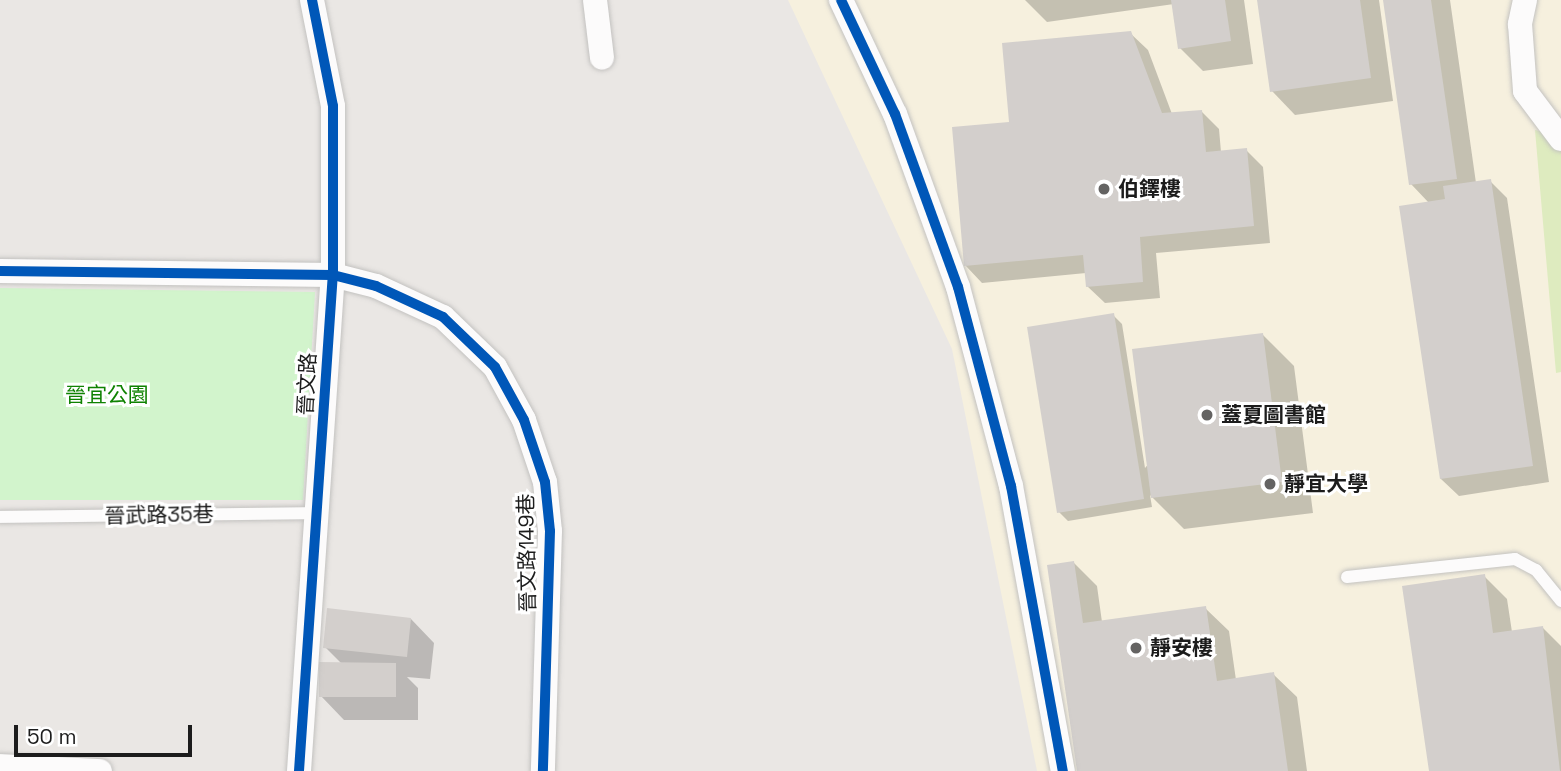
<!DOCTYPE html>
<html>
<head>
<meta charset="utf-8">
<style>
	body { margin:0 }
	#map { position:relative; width:1561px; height:771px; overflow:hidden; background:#eae7e4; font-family:"Space Grotesk","Noto Sans TC",sans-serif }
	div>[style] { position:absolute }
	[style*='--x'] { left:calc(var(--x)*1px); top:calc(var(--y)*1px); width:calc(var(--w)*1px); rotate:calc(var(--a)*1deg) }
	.education>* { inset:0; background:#f6f0de }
	.grass>* { inset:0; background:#deebbf }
	.park>* { inset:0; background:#d2f4cc }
	.shadow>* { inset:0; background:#0003 }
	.building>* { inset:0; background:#d3cfcc }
	.roads { filter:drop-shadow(0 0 2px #c3c2c0) drop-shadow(0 0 2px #c3c2c0) }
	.lane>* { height:12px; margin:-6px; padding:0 6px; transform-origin:6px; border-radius:6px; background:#fcfbfb }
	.street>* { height:24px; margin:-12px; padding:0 12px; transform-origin:12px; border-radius:12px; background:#fcfbfb }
	.cycleway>* { height:10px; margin:-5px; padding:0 5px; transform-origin:5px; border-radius:5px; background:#0057b8 }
	.dots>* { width:19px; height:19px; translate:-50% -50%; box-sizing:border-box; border:4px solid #fff; border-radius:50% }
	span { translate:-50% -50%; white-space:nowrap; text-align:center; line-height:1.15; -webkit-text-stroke:6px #fff; paint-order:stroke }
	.poi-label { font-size:21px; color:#1c1c1c; font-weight:700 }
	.left { translate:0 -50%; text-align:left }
	.street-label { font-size:21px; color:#1c1c1c }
	.park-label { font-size:21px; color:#0f8202 }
	.scale { position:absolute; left:14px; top:725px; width:178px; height:32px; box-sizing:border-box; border:4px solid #1c1c1c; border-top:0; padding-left:9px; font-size:21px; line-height:24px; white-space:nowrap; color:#1c1c1c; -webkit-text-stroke:5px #fff; paint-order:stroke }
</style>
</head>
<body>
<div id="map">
	<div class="education">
		<div style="clip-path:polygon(788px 0,1561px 0,1561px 771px,1037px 771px,952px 349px)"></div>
	</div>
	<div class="grass">
		<div style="clip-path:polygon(1535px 130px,1561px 136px,1561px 372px,1556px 373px)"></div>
	</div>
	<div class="park">
		<div style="clip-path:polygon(0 288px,315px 292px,303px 500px,0 500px)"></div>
	</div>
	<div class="shadow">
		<div style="clip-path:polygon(1025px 0,1244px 0,1253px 64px,1203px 71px,1180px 48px,1174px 4px,1047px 22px)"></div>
		<div style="clip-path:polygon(1259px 0,1379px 0,1393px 101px,1295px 115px,1272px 91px)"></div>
		<div style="clip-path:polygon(1385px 0,1450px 0,1476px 183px,1490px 181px,1507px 198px,1549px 482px,1459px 496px,1441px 479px,1429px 203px,1411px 184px)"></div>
		<div style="clip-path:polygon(1130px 33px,1148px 50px,1172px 114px,1202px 112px,1219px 129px,1221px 152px,1246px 150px,1263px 167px,1270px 243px,1156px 253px,1160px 298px,1105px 303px,1087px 286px,1086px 273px,982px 283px,965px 265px,1011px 124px)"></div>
		<div style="clip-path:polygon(1113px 315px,1122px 324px,1145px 468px,1262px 334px,1294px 366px,1313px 513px,1184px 529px,1150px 495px,1152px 507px,1068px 521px,1059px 512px)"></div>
		<div style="clip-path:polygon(1074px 563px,1097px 586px,1102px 622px,1205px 608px,1229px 631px,1236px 680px,1273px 674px,1297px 697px,1307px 771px,1079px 771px)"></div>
		<div style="clip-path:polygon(1484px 576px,1507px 599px,1512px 632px,1543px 628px,1561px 646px,1561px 771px,1431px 771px)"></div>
		<div style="clip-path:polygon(411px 619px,434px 643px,430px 679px,407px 677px,418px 688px,418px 720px,344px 720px,321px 696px,342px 664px,325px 647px)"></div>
	</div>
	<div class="building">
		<div style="clip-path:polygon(1171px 0,1225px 0,1231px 41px,1178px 49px)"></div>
		<div style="clip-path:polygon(1257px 0,1360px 0,1371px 78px,1270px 92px)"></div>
		<div style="clip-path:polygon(1383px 0,1431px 0,1457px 179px,1409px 185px)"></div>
		<div style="clip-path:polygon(1131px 31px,1162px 113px,1202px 110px,1206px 152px,1247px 148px,1254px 226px,1140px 237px,1143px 282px,1086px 287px,1083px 255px,964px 266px,952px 127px,1009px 122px,1002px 43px)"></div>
		<div style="clip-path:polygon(1491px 179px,1533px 466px,1440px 479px,1399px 206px,1445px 199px,1443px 186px)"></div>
		<div style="clip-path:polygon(1114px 313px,1144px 499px,1057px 513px,1027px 327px)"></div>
		<div style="clip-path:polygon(1263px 333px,1282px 482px,1151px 498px,1132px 349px)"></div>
		<div style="clip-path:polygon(1074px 561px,1083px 623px,1206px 606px,1217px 681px,1274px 672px,1288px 771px,1077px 771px,1047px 565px)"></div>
		<div style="clip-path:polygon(1485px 574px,1493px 633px,1543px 626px,1560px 771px,1429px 771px,1402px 586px)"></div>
		<div style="clip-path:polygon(327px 608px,411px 618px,407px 657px,323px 648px)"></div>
		<div style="clip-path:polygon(319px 662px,396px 663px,396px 697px,319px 697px)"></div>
	</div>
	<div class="roads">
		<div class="lane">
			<div style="--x:0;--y:517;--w:318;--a:-0.7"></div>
			<div style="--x:1347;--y:577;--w:169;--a:-6.1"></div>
			<div style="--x:1515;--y:559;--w:24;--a:28"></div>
			<div style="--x:1536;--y:570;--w:40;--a:51"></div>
		</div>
		<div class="street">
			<div style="--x:595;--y:0;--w:58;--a:83.1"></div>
			<div style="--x:841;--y:0;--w:126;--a:64.7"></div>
			<div style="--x:895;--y:114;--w:184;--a:70"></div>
			<div style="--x:958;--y:287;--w:206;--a:75.1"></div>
			<div style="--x:1011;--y:486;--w:290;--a:79.7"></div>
			<div style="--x:1525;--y:0;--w:25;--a:102"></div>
			<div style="--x:1520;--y:24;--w:67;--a:85.7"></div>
			<div style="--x:1525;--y:91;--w:60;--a:53.1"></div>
			<div style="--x:0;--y:271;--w:333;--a:0.7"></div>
			<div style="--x:333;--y:275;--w:44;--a:14.3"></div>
			<div style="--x:376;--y:286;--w:74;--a:24.8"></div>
			<div style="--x:443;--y:317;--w:72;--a:43.9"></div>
			<div style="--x:495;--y:367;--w:60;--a:61.3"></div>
			<div style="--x:524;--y:420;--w:65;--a:71.3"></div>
			<div style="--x:545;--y:482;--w:49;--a:84.2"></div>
			<div style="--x:550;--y:531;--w:240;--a:91.7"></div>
			<div style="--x:0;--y:766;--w:100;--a:2.9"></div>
			<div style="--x:299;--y:771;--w:497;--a:-86.1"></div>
			<div style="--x:333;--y:275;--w:169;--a:-90"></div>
			<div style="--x:333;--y:106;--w:108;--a:-101.2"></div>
		</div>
	</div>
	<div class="cycleway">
		<div style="--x:841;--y:0;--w:126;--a:64.7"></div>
		<div style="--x:895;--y:114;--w:184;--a:70"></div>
		<div style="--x:958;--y:287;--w:206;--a:75.1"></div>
		<div style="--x:1011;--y:486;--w:290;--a:79.7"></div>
		<div style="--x:0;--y:271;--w:333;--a:0.7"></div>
		<div style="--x:333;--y:275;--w:44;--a:14.3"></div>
		<div style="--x:376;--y:286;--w:74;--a:24.8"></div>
		<div style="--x:443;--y:317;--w:72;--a:43.9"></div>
		<div style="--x:495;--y:367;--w:60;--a:61.3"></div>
		<div style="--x:524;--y:420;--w:65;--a:71.3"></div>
		<div style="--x:545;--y:482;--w:49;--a:84.2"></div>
		<div style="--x:550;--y:531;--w:240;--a:91.7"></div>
		<div style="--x:299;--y:771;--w:497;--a:-86.1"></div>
		<div style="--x:333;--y:275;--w:169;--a:-90"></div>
		<div style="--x:333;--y:106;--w:108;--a:-101.2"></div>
	</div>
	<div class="dots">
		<div style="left:1104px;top:189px;background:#646362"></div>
		<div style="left:1207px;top:415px;background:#646362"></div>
		<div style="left:1270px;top:484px;background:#646362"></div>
		<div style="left:1136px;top:648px;background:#646362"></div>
	</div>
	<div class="poi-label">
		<span class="left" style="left:1118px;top:189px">伯鐸樓</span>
		<span class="left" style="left:1221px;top:415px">蓋夏圖書館</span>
		<span class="left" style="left:1284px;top:484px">靜宜大學</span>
		<span class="left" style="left:1150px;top:648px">靜安樓</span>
	</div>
	<div class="street-label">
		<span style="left:307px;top:384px;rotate:-87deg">晉文路</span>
		<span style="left:159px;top:515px;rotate:-1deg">晉武路35巷</span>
		<span style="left:527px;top:553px;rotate:-91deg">晉文路149巷</span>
	</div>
	<div class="park-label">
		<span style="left:107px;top:395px">晉宜公園</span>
	</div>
	<div class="scale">50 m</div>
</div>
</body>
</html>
